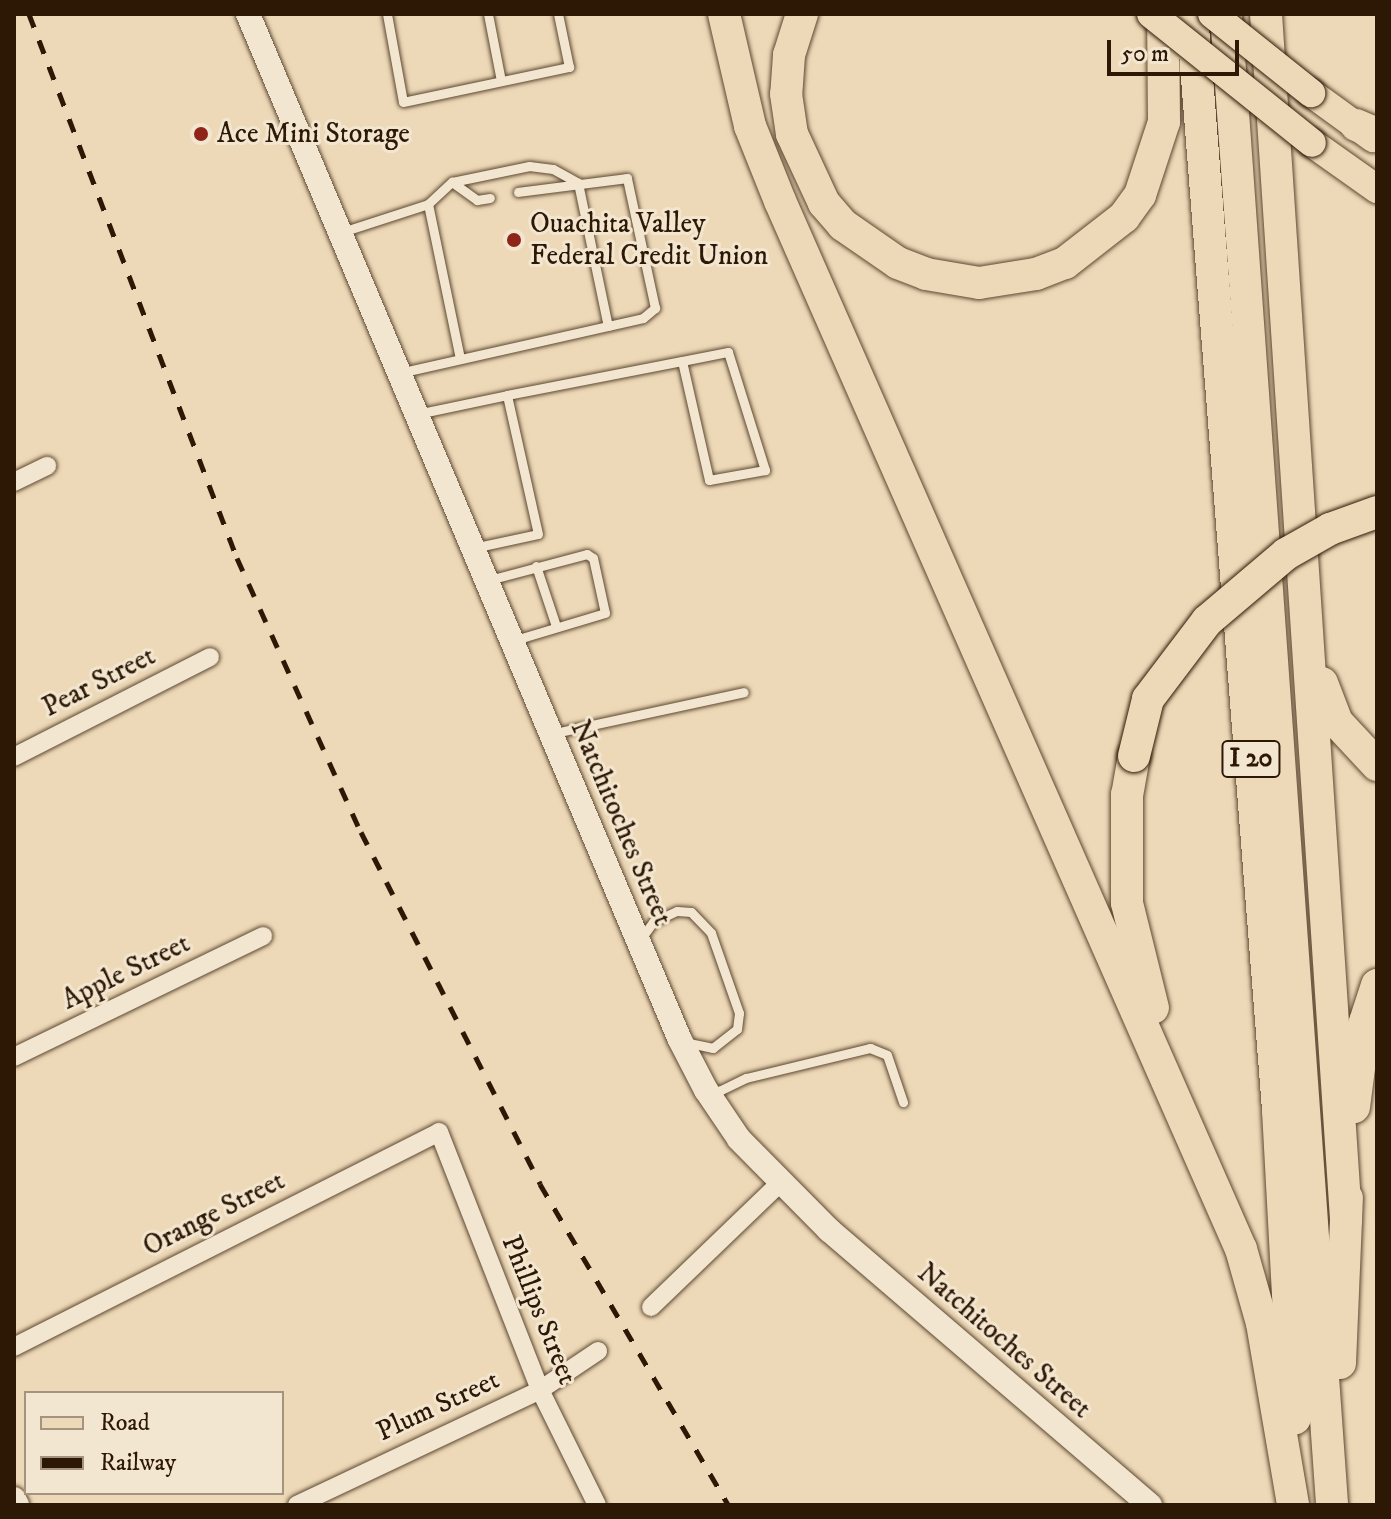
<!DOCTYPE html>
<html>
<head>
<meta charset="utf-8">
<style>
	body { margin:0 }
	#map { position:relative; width:1391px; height:1519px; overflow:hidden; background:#edd9b7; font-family:"IM FELL DW Pica",serif }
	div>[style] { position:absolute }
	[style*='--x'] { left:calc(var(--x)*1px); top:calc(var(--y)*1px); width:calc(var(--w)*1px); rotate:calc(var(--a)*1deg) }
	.roads { filter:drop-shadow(0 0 2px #5d4832) drop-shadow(0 0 2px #5d4832) }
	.lane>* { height:9px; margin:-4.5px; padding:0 4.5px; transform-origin:4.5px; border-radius:4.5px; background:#f3e6d0 }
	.street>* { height:18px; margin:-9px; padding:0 9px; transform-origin:9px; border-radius:9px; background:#f3e6d0 }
	.secondary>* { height:24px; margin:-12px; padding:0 12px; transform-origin:12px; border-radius:12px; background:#f3e6d0 }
	.primary>* { height:28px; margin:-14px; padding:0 14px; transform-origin:14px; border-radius:14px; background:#edd9b7 }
	.highway>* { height:32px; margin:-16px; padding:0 16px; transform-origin:16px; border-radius:16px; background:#edd9b7 }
	.rail>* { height:5px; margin-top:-2.5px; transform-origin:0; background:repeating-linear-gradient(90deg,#2d1806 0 14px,transparent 0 28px) }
	.bridges { filter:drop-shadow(0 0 2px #2d1806) drop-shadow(0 0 2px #2d1806) }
	.primary-bridge>* { height:28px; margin:-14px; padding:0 14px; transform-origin:14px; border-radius:14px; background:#edd9b7 }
	.highway-bridge>* { height:32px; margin:-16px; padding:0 16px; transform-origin:16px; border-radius:16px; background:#edd9b7 }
	.dots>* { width:22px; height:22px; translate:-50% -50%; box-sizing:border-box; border:4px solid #f3e6d0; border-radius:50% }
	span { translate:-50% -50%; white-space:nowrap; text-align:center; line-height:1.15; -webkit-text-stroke:6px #f3e6d0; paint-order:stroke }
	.shield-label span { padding:2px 6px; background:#f3e6d0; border:2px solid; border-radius:6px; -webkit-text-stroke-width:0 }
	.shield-label { font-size:26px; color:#2d1806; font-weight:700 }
	.poi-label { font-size:28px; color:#2d1806 }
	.left { translate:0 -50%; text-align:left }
	.street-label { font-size:28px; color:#2d1806 }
	.frame { position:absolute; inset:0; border:16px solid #2d1806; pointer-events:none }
	.legend { position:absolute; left:24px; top:1391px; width:260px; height:104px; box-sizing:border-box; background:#f3e6d0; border:2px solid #a4947f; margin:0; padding:10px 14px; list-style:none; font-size:24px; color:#2d1806 }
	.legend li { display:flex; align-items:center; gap:16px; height:40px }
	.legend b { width:40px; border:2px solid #a4947f }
	.scale { position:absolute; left:1107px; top:40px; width:132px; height:36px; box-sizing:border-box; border:4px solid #2d1806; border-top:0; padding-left:10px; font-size:24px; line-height:28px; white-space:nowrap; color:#2d1806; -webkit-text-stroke:6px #f3e6d0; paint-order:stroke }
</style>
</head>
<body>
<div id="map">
	<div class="roads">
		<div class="lane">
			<div style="--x:387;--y:14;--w:89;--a:79.7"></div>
			<div style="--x:403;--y:102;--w:170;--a:-11.9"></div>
			<div style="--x:569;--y:67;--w:54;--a:-101.7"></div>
			<div style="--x:488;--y:14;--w:68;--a:79"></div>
			<div style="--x:452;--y:182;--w:31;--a:36"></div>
			<div style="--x:477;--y:200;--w:13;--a:-9"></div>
			<div style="--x:428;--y:204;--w:158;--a:78.3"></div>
			<div style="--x:342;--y:232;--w:90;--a:-18"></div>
			<div style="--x:428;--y:204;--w:33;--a:-43"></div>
			<div style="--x:452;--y:182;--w:79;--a:-11.7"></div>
			<div style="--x:529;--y:166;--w:24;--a:7"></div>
			<div style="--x:553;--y:169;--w:29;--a:29"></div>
			<div style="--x:578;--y:183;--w:146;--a:78.2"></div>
			<div style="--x:399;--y:373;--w:250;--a:-12.7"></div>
			<div style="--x:643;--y:318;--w:16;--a:-40"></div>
			<div style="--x:655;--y:308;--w:133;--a:-102.2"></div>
			<div style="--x:627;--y:178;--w:110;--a:172.7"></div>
			<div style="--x:417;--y:414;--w:92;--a:-11.9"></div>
			<div style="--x:473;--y:548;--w:66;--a:-12.2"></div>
			<div style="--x:538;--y:534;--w:142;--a:-102.6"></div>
			<div style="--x:507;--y:395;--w:178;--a:-11"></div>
			<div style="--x:682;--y:361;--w:47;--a:-11.1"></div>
			<div style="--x:728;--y:352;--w:124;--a:72.6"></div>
			<div style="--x:765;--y:470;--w:57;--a:169.9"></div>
			<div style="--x:709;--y:480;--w:122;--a:-102.8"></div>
			<div style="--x:536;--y:566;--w:63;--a:71.6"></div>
			<div style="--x:489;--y:580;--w:101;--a:-14.9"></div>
			<div style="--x:587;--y:554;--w:7;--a:34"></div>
			<div style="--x:593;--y:558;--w:56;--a:77.7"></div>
			<div style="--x:605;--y:613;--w:94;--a:163.3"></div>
			<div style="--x:555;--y:733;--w:193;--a:-12.2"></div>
			<div style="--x:640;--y:940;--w:22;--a:-54"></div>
			<div style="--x:653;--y:922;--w:26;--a:-25"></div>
			<div style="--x:677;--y:911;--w:14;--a:4"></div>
			<div style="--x:691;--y:912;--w:29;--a:46"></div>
			<div style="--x:711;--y:933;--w:85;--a:70.7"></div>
			<div style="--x:739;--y:1013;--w:16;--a:97"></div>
			<div style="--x:737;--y:1029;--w:31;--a:142"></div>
			<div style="--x:713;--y:1048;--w:25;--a:-168"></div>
			<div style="--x:716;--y:1099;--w:9;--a:-69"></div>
			<div style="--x:719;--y:1091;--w:30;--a:-26"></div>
			<div style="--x:746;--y:1078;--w:128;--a:-13.6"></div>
			<div style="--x:870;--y:1048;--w:18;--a:22"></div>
			<div style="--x:887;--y:1055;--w:50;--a:71.2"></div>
		</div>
		<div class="street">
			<div style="--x:14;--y:482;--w:37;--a:-26"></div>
			<div style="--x:14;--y:757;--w:220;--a:-27"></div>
			<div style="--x:14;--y:1057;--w:277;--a:-25.9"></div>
			<div style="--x:651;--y:1307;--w:179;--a:-43.9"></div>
			<div style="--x:14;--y:1347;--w:476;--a:-26.8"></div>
			<div style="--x:439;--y:1132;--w:277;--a:68.6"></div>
			<div style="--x:540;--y:1390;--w:128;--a:63.6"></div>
			<div style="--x:297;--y:1505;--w:269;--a:-25.3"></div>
			<div style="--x:540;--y:1390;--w:70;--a:-33.9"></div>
		</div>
		<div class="secondary">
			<div style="--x:248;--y:14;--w:1111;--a:67.17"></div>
			<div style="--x:679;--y:1038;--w:59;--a:62.6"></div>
			<div style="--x:706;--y:1090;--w:59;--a:56"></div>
			<div style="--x:739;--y:1139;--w:128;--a:45.3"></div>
			<div style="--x:829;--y:1230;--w:423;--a:40.6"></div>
			<div style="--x:14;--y:1499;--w:7;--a:63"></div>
		</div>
		<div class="primary">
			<div style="--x:1311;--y:93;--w:77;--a:36"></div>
			<div style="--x:1312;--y:143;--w:80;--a:35.3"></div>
		</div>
		<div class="highway">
			<div style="--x:724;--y:14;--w:115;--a:76.9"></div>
			<div style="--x:750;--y:126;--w:81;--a:68.2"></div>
			<div style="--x:780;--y:201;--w:1145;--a:66.26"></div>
			<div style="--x:1241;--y:1249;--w:77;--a:74.2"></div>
			<div style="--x:1262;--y:1323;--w:185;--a:80.3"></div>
			<div style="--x:802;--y:14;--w:43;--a:107.6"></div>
			<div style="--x:789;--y:55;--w:39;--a:94"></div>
			<div style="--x:786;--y:94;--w:40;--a:81.5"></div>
			<div style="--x:792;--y:134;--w:76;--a:65.1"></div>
			<div style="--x:824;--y:203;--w:29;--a:49"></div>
			<div style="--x:843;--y:225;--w:67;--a:34.6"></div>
			<div style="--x:898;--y:263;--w:30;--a:21"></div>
			<div style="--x:926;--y:274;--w:54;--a:9.6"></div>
			<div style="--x:979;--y:283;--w:58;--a:-9"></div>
			<div style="--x:1036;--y:274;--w:31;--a:-21"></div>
			<div style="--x:1065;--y:263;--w:75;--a:-37.9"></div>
			<div style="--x:1124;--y:217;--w:27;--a:-54"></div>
			<div style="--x:1140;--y:195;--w:77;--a:-71.8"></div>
			<div style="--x:1164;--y:122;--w:108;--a:-90.5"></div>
			<div style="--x:1192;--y:14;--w:1099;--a:85.51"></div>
			<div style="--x:1278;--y:1110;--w:309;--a:86.9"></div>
			<div style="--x:1226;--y:14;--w:1495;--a:85.93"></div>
			<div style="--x:1266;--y:14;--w:1209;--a:86.2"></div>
			<div style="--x:1356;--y:125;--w:23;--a:23"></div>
			<div style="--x:1322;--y:683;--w:42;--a:69"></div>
			<div style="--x:1337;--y:722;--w:59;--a:47.1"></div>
			<div style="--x:1134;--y:756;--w:39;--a:100"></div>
			<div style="--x:1127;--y:794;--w:109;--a:90"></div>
			<div style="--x:1127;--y:903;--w:108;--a:76.1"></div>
			<div style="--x:1354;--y:1107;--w:86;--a:-82.6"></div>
			<div style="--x:1365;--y:1022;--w:39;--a:-72"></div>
			<div style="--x:1340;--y:1363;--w:165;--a:-87.6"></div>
		</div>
	</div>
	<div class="rail">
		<div style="--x:29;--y:14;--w:582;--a:69.08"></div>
		<div style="--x:237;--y:558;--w:301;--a:65.7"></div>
		<div style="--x:361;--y:832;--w:395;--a:63"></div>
		<div style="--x:540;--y:1184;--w:372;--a:59.6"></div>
	</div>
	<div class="bridges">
		<div class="primary-bridge">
			<div style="--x:1151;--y:14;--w:206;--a:38.7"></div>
			<div style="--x:1212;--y:14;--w:127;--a:38.6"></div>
		</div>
		<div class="highway-bridge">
			<div style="--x:1134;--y:756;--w:59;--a:-76.2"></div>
			<div style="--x:1148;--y:699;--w:98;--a:-52.9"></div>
			<div style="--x:1207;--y:621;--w:104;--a:-40.3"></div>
			<div style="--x:1286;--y:554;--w:51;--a:-29.6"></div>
			<div style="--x:1330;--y:529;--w:50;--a:-19.9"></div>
		</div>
	</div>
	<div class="dots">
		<div style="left:201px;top:134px;background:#8f2418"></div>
		<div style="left:514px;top:240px;background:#8f2418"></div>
	</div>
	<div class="shield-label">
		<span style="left:1251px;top:759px">I 20</span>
	</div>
	<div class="poi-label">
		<span class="left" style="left:217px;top:134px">Ace Mini Storage</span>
		<span class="left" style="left:530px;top:240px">Ouachita Valley<br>Federal Credit Union</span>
	</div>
	<div class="street-label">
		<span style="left:99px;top:682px;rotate:-27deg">Pear Street</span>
		<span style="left:621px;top:823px;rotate:67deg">Natchitoches Street</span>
		<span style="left:126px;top:972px;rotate:-26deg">Apple Street</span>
		<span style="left:214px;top:1214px;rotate:-27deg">Orange Street</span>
		<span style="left:539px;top:1310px;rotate:68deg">Phillips Street</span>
		<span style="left:1004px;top:1341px;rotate:41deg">Natchitoches Street</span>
		<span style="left:438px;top:1406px;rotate:-25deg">Plum Street</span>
	</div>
	<div class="frame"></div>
	<ul class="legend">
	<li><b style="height:10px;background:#edd9b7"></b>Road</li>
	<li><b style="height:10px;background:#2d1806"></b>Railway</li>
	</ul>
	<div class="scale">50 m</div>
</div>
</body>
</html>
